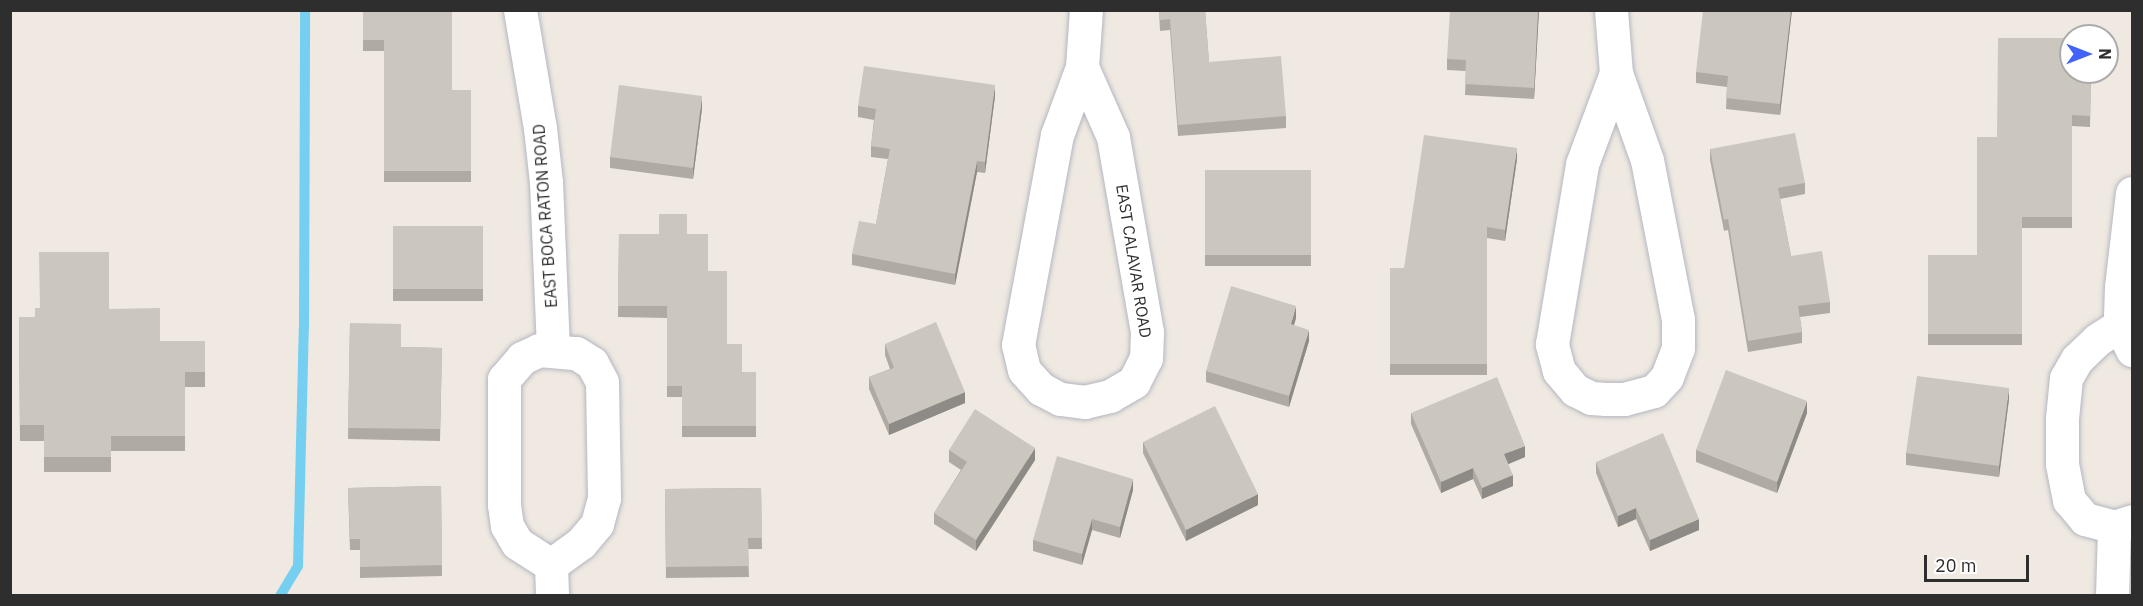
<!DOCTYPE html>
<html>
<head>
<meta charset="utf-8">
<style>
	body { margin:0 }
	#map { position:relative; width:2143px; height:606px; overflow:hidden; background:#efe9e1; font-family:"IBM Plex Sans",sans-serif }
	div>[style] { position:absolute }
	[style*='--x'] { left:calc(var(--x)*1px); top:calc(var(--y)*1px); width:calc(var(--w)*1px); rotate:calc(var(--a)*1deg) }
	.stream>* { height:10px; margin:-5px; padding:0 5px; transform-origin:5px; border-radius:5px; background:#75cff0 }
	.roads { filter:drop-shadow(0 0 2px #b4b7c1) drop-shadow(0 0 2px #b4b7c1) }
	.street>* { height:33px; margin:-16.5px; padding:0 16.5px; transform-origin:16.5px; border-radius:16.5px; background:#fff }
	.wall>* { inset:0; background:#afaba4 }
	.shaded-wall>* { inset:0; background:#8e8b86 }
	.building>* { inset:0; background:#cbc7bf }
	span { translate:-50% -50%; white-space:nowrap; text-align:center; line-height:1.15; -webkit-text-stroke:4.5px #fff; paint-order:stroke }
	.street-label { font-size:16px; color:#2e2e2e }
	.frame { position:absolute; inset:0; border:12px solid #2e2e2e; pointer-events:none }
	.north { position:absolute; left:2059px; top:24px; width:60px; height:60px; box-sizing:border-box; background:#fff; border:2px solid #ababab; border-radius:50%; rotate:90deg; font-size:16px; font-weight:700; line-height:24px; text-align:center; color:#2e2e2e }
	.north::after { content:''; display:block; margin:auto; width:21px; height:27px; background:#4264fb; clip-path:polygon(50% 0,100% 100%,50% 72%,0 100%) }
	.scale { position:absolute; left:1924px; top:555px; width:105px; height:27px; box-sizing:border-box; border:3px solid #2e2e2e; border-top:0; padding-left:8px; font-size:18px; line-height:21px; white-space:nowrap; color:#2e2e2e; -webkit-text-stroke:4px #fff; paint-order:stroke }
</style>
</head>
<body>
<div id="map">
	<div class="stream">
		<div style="--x:280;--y:596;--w:35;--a:-59"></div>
		<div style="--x:298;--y:566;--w:238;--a:-88.6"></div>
		<div style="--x:304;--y:328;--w:318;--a:-89.8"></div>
	</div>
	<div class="roads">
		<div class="street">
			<div style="--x:520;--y:10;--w:120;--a:80.4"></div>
			<div style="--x:540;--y:128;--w:54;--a:83.7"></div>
			<div style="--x:546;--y:182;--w:169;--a:87.6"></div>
			<div style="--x:1611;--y:10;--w:63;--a:85.5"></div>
			<div style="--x:1616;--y:73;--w:92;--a:70.4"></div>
			<div style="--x:1647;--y:160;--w:162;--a:79"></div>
			<div style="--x:1678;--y:319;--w:29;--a:90"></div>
			<div style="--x:1678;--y:348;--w:31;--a:111"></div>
			<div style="--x:1667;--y:377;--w:19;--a:133"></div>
			<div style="--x:1654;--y:391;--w:31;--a:165"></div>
			<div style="--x:1624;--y:399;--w:18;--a:180"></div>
			<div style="--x:1606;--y:399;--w:15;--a:-176"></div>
			<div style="--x:1591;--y:398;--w:18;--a:-153"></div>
			<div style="--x:1575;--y:390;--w:25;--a:-130"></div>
			<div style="--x:1559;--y:371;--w:28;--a:-105"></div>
			<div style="--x:1552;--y:344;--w:182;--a:-80.5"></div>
			<div style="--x:1582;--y:164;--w:97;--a:-69.5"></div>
			<div style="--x:1082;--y:67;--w:77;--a:66.1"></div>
			<div style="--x:1113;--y:137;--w:198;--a:80.1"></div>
			<div style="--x:1147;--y:332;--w:26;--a:92"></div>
			<div style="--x:1146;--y:358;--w:27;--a:117"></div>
			<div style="--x:1134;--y:382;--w:28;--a:150"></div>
			<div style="--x:1110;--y:396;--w:26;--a:167"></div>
			<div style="--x:1085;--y:402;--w:25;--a:-173"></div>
			<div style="--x:1060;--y:399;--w:21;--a:-152"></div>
			<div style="--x:1041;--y:389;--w:25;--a:-132"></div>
			<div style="--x:1024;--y:370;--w:26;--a:-103"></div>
			<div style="--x:1018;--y:345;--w:214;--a:-79.5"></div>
			<div style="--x:1057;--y:135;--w:72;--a:-69.8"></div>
			<div style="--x:1082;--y:67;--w:57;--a:-86"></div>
			<div style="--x:2132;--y:193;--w:95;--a:96.7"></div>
			<div style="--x:2121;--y:287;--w:38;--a:92"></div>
			<div style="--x:2120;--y:325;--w:28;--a:64"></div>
			<div style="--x:2120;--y:325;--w:27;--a:147"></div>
			<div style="--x:2097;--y:340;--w:28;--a:136"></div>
			<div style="--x:2077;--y:359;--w:22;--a:120"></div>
			<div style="--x:2066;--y:378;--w:40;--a:95.7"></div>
			<div style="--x:2062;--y:418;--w:46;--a:90"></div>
			<div style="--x:2062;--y:464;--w:37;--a:79"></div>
			<div style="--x:2069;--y:500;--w:25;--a:50"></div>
			<div style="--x:2085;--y:519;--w:30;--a:15"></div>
			<div style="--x:2114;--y:527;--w:19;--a:-18"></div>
			<div style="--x:539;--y:350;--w:37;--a:5"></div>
			<div style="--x:576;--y:353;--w:19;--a:32"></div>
			<div style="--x:592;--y:363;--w:21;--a:62"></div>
			<div style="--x:602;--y:382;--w:116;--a:89"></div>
			<div style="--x:604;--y:498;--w:27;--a:105"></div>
			<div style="--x:597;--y:524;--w:25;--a:130"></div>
			<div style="--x:581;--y:543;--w:37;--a:144"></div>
			<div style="--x:551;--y:565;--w:40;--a:-147.1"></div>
			<div style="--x:517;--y:543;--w:20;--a:-120"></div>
			<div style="--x:507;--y:526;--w:21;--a:-98"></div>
			<div style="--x:504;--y:505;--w:126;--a:-90"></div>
			<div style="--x:504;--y:379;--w:28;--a:-49"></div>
			<div style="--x:522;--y:358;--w:19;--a:-25"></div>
			<div style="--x:551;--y:565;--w:31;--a:88"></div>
			<div style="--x:2112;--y:596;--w:69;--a:-88.3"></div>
		</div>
	</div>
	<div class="wall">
		<div style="clip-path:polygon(363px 10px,452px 90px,471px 90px,471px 182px,384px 182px,384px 51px,363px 51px)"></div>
		<div style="clip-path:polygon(1159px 10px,1205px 10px,1209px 62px,1286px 116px,1286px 128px,1178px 136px,1170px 30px,1160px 31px)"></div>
		<div style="clip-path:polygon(1476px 10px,1539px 10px,1534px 99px,1465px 95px,1466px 71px,1447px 70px,1447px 59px)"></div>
		<div style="clip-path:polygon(1792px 10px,1780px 115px,1726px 109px,1727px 87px,1696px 83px,1696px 72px)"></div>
		<div style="clip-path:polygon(2091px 72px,2090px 127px,2072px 126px,2072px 228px,2022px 228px,2022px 345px,1928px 345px,1928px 255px,1977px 255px,1997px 137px)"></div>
		<div style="clip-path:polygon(995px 96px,985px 173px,977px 172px,955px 285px,852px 265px,852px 254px,876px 224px,888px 159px,871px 157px,871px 146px,874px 120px,858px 117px,858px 106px)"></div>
		<div style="clip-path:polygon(702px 108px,693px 179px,610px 168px,610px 157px)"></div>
		<div style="clip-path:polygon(1710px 149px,1805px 183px,1805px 194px,1780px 199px,1791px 256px,1830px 302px,1830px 313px,1800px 317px,1802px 332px,1802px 343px,1748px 352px,1728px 230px,1724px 231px,1710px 160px)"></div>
		<div style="clip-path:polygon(1517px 159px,1505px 241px,1487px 238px,1487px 375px,1390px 375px,1390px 268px,1404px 268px)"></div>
		<div style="clip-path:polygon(1205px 170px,1311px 170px,1311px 266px,1205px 266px)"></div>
		<div style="clip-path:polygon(393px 226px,483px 226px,483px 301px,393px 301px)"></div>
		<div style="clip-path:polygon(619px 234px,687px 234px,708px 271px,727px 344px,742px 372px,756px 372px,756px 437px,682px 437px,682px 397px,667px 397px,667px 318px,618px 317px)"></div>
		<div style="clip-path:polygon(109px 309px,160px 341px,205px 341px,205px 387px,185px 387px,185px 451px,111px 451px,111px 472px,44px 472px,44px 441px,20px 441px,19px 317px,35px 317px)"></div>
		<div style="clip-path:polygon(1296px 318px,1294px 325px,1309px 341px,1289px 407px,1206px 382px,1206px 371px)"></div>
		<div style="clip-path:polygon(350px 323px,401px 347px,442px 348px,440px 441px,348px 439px)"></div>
		<div style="clip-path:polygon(885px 344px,965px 403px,889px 435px,869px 389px,869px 377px,890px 369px,885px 355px)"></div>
		<div style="clip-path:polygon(2009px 399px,1999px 477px,1906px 465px,1906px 453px)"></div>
		<div style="clip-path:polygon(1411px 413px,1525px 457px,1508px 464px,1513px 486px,1482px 499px,1473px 479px,1441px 493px,1411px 424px)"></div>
		<div style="clip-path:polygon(1807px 413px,1777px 493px,1696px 462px,1696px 450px)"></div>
		<div style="clip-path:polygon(1143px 442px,1258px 505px,1186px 541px,1143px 453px)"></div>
		<div style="clip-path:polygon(949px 450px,1035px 460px,976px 551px,934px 524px,934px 513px,961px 470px,949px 462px)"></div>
		<div style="clip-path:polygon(1596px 462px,1699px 530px,1650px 551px,1636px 519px,1618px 527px,1596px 473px)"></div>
		<div style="clip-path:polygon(441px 486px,442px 576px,360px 578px,360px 550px,350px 550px,348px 488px)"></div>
		<div style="clip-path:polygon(761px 488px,762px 549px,748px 549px,749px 577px,666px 578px,665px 489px)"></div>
		<div style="clip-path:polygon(1133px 490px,1120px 538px,1092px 530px,1082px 565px,1033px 551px,1033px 540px)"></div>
	</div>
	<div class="shaded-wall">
		<div style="clip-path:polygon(1538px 10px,1539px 11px,1534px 99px,1534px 88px)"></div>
		<div style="clip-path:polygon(1791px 10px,1792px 10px,1780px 115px,1780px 104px)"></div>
		<div style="clip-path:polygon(995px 85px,995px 96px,985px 173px,985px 162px)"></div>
		<div style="clip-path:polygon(702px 96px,702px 108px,693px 179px,693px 168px)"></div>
		<div style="clip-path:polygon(1517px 148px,1517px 159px,1505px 241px,1505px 230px)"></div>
		<div style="clip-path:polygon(977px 161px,977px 172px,955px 285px,955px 274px)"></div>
		<div style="clip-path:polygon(1296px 306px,1296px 318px,1291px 335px,1291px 324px)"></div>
		<div style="clip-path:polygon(1309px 330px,1309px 341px,1289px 407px,1289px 396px)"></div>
		<div style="clip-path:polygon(2009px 388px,2009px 399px,1999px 477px,1999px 466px)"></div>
		<div style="clip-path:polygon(965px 392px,965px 403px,889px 435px,889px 424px)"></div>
		<div style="clip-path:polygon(1807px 401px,1807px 413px,1777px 493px,1777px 482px)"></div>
		<div style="clip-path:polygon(1525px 446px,1525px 457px,1504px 466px,1504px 454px)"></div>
		<div style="clip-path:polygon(1035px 448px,1035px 460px,976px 551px,976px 540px)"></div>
		<div style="clip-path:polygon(1473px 468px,1473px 479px,1441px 493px,1441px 482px)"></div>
		<div style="clip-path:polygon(1513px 475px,1513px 486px,1482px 499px,1482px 488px)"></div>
		<div style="clip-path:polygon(1133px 479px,1133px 490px,1120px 538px,1120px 527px)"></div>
		<div style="clip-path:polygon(1258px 494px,1258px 505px,1186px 541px,1186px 530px)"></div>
		<div style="clip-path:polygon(1636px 508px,1636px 519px,1618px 527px,1618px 516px)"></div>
		<div style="clip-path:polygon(1092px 519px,1092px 530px,1082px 565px,1082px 554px)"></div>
		<div style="clip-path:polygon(1699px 519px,1699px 530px,1650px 551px,1650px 540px)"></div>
	</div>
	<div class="building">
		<div style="clip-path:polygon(363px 10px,452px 10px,452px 90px,471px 90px,471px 171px,384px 171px,384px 40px,363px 40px)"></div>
		<div style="clip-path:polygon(1159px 10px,1205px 10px,1209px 62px,1281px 56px,1286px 116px,1178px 125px,1170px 19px,1160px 20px)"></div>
		<div style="clip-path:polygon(1450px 10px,1477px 11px,1477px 10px,1538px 10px,1534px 88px,1465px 84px,1466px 60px,1447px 59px)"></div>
		<div style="clip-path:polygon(1703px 10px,1791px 10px,1780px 104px,1726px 98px,1728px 76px,1696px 72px)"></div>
		<div style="clip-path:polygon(1998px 38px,2071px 38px,2071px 72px,2091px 72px,2090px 116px,2072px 115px,2072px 217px,2022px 217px,2022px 334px,1928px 334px,1928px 255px,1977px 255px,1977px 137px,1997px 137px)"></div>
		<div style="clip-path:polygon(864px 66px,995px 85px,985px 162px,977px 161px,955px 274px,852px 254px,859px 221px,876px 224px,890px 149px,871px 146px,876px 109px,858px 106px)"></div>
		<div style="clip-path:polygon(619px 85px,702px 96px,693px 168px,610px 157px)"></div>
		<div style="clip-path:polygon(1795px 133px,1805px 183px,1778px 188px,1791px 256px,1822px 251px,1830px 302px,1798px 306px,1802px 332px,1748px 341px,1728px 219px,1724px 220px,1710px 149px)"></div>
		<div style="clip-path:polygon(1424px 135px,1517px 148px,1505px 230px,1487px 227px,1487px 364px,1390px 364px,1390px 268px,1404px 268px)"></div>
		<div style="clip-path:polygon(1205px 170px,1311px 170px,1311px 255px,1205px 255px)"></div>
		<div style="clip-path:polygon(659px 214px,687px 214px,687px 234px,708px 234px,708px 271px,727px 271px,727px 344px,742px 344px,742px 372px,756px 372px,756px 426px,682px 426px,682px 386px,667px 386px,667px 306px,618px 306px,619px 234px,659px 234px)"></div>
		<div style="clip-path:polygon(393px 226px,483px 226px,483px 289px,393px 289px)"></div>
		<div style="clip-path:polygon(39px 252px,109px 252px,109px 309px,160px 308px,160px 341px,205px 341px,205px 372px,185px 372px,185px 436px,111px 436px,111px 457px,44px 457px,44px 425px,20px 425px,19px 317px,35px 317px,35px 308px,40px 308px)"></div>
		<div style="clip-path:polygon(1231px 286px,1296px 306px,1291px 324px,1309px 330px,1289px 396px,1206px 371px)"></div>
		<div style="clip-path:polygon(936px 322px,965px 392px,889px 424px,869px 377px,894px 368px,885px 344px)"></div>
		<div style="clip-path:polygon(350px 323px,401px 324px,401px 347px,442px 348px,440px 429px,348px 428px)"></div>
		<div style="clip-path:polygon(1726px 370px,1807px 401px,1777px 482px,1696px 450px)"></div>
		<div style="clip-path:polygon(1917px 376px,2009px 388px,1999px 466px,1906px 453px)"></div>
		<div style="clip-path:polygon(1497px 377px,1525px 446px,1504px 454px,1513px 475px,1482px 488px,1473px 468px,1441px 482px,1411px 413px)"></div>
		<div style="clip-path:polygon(1215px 406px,1258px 494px,1186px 530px,1143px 442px)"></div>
		<div style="clip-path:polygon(975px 409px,1035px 448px,976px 540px,934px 513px,967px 462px,949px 450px)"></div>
		<div style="clip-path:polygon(1663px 433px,1699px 519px,1650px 540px,1636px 508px,1618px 516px,1596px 462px)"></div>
		<div style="clip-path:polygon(1057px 456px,1133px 479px,1120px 527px,1092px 519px,1082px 554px,1033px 540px)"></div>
		<div style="clip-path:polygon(441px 486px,442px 565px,360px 567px,360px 539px,350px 539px,348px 488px)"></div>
		<div style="clip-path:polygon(761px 488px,762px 538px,748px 538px,749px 566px,666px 567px,665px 489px)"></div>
	</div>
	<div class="street-label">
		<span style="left:545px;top:216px;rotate:-94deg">EAST BOCA RATON ROAD</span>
		<span style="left:1134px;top:261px;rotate:81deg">EAST CALAVAR ROAD</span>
	</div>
	<div class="frame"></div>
	<div class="north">N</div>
	<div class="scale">20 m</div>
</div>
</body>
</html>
